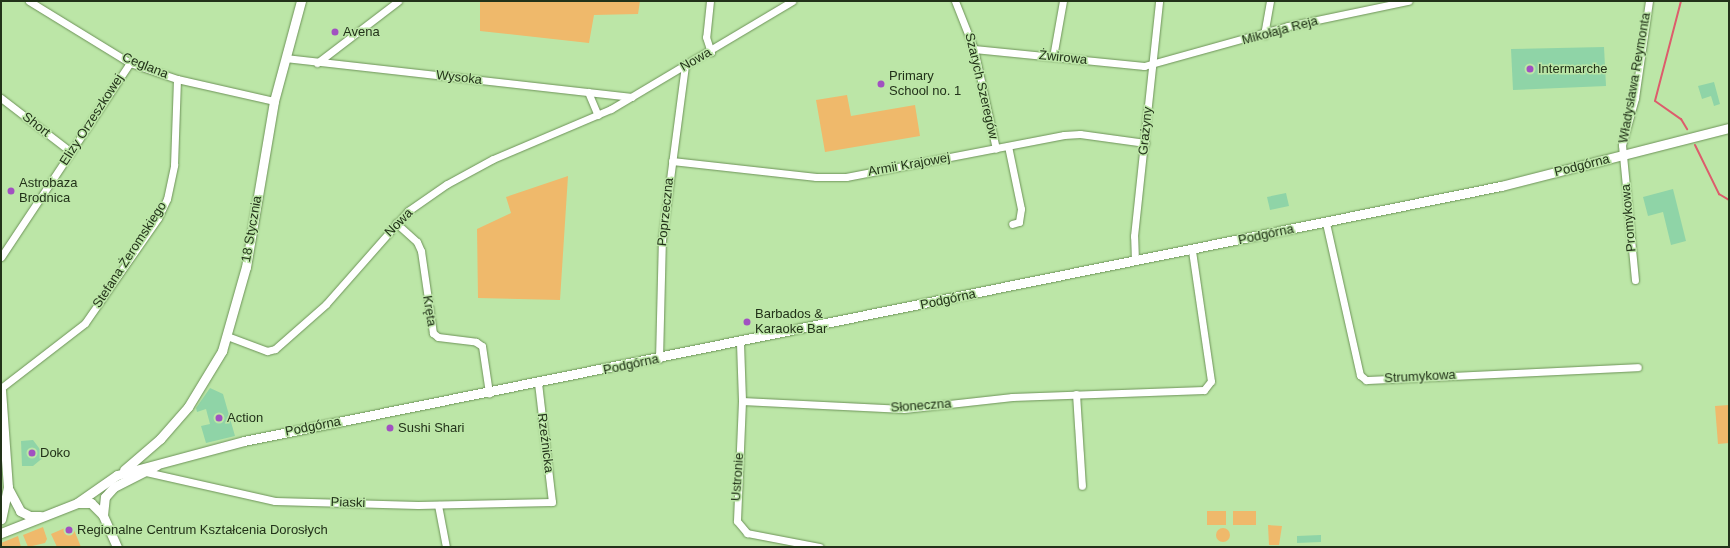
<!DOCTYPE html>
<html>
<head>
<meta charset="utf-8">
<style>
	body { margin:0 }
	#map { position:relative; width:1730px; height:548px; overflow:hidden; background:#bce6a7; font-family:Arial,sans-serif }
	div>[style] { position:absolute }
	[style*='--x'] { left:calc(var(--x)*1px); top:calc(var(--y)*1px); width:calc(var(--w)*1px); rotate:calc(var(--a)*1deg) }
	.green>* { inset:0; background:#efb96b }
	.round { border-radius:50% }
	.stream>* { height:2px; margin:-1px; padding:0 1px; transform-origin:1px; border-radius:1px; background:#dd5c6c }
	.building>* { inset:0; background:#8fd4a7 }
	.roads { filter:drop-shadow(0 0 1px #6d9358) drop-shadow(0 0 1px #6d9358) }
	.street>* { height:7px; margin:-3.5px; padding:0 3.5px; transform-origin:3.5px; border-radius:3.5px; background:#fff }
	.secondary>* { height:9px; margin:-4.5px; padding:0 4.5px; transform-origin:4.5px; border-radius:4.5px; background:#fff }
	.dots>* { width:11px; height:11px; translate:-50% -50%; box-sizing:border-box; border:2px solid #bce6a7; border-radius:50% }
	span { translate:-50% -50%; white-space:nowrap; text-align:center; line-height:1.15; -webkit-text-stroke:3px #bce6a7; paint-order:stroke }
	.street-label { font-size:13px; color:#223219 }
	.poi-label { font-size:13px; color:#223219 }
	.left { translate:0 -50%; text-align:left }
	.frame { position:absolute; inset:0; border:2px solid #223219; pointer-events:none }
</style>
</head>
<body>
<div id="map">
	<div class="green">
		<div style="clip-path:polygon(480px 1px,640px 1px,638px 14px,594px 15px,589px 43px,480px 31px)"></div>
		<div style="clip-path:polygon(847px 95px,851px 116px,915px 105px,920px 136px,825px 152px,816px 100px)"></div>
		<div style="clip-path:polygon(568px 176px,560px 300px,478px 298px,477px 229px,511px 213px,506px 197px)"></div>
		<div style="clip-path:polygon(1729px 405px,1729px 443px,1718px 444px,1715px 406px)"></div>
		<div style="clip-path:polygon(1207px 511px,1226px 511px,1226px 525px,1207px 525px)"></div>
		<div style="clip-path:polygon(1233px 511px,1256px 511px,1256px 525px,1233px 525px)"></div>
		<div style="clip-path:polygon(72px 525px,81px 547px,57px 547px,51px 534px)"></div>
		<div style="clip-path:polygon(1268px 525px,1282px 526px,1279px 545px,1269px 545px)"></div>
		<div style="clip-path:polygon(43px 527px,47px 539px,45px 543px,28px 547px,23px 535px)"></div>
		<div class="round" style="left:1216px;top:528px;width:14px;height:14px"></div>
		<div style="clip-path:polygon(18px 536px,21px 547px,1px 547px,1px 543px)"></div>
	</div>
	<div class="stream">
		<div style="--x:1681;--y:1;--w:103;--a:104.6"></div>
		<div style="--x:1655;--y:101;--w:32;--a:35"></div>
		<div style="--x:1681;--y:119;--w:12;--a:59"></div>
		<div style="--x:1695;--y:145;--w:55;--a:63.9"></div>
		<div style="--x:1719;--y:194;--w:12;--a:31"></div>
	</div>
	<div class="building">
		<div style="clip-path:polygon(1604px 47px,1606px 86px,1513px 90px,1511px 49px)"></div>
		<div style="clip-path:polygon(1714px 82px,1720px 104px,1714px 106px,1711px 96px,1702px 99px,1698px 86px)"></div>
		<div class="round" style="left:6px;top:186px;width:10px;height:10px"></div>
		<div style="clip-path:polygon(1673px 189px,1686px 241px,1671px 245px,1663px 212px,1648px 216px,1643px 197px)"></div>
		<div style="clip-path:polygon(1286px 193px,1289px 206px,1270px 210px,1267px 197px)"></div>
		<div style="clip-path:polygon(210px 388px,223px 394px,235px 436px,206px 443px,201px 426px,210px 424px,206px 409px,197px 412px,196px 408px)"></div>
		<div style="clip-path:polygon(33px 440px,45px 456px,33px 466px,22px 466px,21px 441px)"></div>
		<div style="clip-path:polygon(1321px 535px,1321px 542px,1297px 543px,1297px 536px)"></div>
	</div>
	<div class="roads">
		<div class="street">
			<div style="--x:29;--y:1;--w:119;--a:31.5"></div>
			<div style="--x:130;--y:63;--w:50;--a:18.8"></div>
			<div style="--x:177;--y:79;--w:99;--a:12.8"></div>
			<div style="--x:710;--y:1;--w:36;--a:96"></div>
			<div style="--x:706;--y:37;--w:16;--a:72"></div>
			<div style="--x:955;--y:1;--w:52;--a:68.4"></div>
			<div style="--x:974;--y:49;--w:102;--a:77.6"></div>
			<div style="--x:1264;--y:35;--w:35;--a:-80"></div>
			<div style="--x:974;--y:49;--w:171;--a:5.7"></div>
			<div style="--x:1144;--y:66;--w:149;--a:-15.5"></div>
			<div style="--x:1288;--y:26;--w:123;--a:-11.8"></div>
			<div style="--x:1053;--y:57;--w:57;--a:-79.9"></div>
			<div style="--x:285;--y:58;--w:349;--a:6.4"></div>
			<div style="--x:317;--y:63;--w:102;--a:-37.4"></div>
			<div style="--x:588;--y:92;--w:25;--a:67"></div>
			<div style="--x:1;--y:98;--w:88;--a:37.6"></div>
			<div style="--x:1008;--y:146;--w:64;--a:78.3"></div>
			<div style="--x:1021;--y:209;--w:13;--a:99"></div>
			<div style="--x:1019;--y:222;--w:7;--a:164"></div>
			<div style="--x:672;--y:161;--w:145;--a:6.3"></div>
			<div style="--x:816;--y:177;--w:30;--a:0"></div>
			<div style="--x:846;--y:177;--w:222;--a:-10.9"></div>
			<div style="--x:1064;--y:135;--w:16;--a:-4"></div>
			<div style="--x:1080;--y:134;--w:66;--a:7.9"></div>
			<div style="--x:396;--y:223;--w:28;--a:42"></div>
			<div style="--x:417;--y:242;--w:10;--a:66"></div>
			<div style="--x:421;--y:251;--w:83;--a:81.7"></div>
			<div style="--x:433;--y:333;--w:6;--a:39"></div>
			<div style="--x:438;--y:337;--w:38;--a:7"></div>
			<div style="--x:476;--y:342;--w:7;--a:34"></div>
			<div style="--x:482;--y:346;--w:48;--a:81.5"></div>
			<div style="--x:1326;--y:223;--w:156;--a:77.4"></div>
			<div style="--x:1360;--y:375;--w:8;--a:40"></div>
			<div style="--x:1366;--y:380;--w:272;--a:-2.7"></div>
			<div style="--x:1;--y:257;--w:233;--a:-56.4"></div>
			<div style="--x:1135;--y:261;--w:25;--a:-92"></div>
			<div style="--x:1134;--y:236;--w:236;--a:-83.9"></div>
			<div style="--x:1635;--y:280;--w:136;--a:-95.5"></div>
			<div style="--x:1622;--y:145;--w:49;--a:-74.5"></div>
			<div style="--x:1635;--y:98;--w:98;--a:-81.8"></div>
			<div style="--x:227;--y:336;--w:43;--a:20.6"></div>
			<div style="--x:267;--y:351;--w:8;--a:-14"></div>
			<div style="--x:275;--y:349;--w:68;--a:-41.4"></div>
			<div style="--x:326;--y:304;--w:124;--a:-48.6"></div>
			<div style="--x:408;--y:211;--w:47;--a:-34.7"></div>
			<div style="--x:447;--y:184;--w:52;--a:-28.5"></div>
			<div style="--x:493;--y:159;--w:128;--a:-23"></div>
			<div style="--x:611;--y:109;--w:211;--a:-30.8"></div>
			<div style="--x:740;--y:343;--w:58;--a:88"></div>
			<div style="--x:742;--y:401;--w:120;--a:92.4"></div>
			<div style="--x:737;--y:521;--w:16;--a:50"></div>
			<div style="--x:747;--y:533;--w:74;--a:10.9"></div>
			<div style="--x:659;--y:359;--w:119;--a:-88.6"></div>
			<div style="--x:662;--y:240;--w:176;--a:-82.5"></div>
			<div style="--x:1;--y:388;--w:106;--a:-37.7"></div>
			<div style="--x:85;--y:323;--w:128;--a:-55.2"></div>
			<div style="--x:158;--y:218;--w:21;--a:-65"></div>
			<div style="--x:167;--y:199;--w:35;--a:-78"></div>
			<div style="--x:174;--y:165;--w:86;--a:-88"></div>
			<div style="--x:1076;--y:394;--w:92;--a:86.3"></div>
			<div style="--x:742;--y:401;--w:162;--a:2.8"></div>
			<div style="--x:904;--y:409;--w:109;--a:-6.3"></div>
			<div style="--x:1012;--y:397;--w:192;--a:-2.1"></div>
			<div style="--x:1204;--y:390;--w:11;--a:-52"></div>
			<div style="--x:1211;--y:381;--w:131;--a:-98.3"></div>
			<div style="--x:146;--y:472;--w:132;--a:12.7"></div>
			<div style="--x:275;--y:501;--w:143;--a:1.6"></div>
			<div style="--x:418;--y:505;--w:134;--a:-1.3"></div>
			<div style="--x:552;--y:502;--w:120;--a:-96.7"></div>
			<div style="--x:438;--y:505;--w:43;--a:79.2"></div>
		</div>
		<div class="secondary">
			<div style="--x:1;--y:390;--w:97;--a:85.9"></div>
			<div style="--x:8;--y:487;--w:33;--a:102"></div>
			<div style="--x:124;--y:470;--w:48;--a:-40.7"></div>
			<div style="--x:160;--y:439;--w:43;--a:-48.8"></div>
			<div style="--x:188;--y:407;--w:66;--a:-58.7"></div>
			<div style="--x:222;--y:351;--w:87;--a:-74.1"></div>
			<div style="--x:246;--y:267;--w:168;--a:-80.4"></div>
			<div style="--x:274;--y:101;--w:104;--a:-74.9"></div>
			<div style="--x:9;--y:490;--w:24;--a:62"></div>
			<div style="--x:20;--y:511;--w:11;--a:27"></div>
			<div style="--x:30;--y:516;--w:10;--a:0"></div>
			<div style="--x:79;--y:503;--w:12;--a:0"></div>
			<div style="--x:91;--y:503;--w:17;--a:45"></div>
			<div style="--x:1;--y:533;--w:82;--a:-21.5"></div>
			<div style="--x:77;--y:503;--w:49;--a:-35"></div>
			<div style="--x:117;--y:475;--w:131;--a:-15"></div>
			<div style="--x:244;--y:441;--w:1283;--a:-11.47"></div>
			<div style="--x:1501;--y:186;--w:235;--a:-14.3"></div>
			<div style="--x:117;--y:547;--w:35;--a:-114"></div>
			<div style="--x:103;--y:515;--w:18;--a:-84"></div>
			<div style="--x:105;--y:497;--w:13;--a:-48"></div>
			<div style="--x:114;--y:487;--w:48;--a:-27.1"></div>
		</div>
	</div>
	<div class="dots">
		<div style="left:335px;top:32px;background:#a151c1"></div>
		<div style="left:1530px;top:69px;background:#a151c1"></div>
		<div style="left:881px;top:84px;background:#a151c1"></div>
		<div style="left:11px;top:191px;background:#a151c1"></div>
		<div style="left:747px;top:322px;background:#a151c1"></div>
		<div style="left:219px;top:418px;background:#a151c1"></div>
		<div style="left:390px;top:428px;background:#a151c1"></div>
		<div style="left:32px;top:453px;background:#a151c1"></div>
		<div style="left:69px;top:530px;background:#a151c1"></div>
	</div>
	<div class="street-label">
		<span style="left:1280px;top:31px;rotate:-15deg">Mikołaja Reja</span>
		<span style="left:1063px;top:58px;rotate:6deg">Żwirowa</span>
		<span style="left:696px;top:60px;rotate:-30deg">Nowa</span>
		<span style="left:145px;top:66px;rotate:22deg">Ceglana</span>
		<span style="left:459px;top:78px;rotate:6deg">Wysoka</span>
		<span style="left:1635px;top:78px;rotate:-80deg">Władysława Reymonta</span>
		<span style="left:981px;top:86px;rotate:77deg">Szarych Szeregów</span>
		<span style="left:92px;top:120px;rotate:-57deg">Elizy Orzeszkowej</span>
		<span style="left:36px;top:125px;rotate:38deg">Short</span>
		<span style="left:1146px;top:131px;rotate:-84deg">Grażyny</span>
		<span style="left:909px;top:165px;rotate:-10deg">Armii Krajowej</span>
		<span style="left:1582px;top:166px;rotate:-14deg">Podgórna</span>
		<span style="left:666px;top:212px;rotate:-84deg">Poprzeczna</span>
		<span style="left:1629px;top:218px;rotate:-95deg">Promykowa</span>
		<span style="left:399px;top:223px;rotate:-45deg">Nowa</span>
		<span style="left:252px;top:229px;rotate:-80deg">18 Stycznia</span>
		<span style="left:1266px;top:235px;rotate:-12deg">Podgórna</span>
		<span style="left:130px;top:255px;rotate:-57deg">Stefana Żeromskiego</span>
		<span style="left:948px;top:300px;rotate:-12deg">Podgórna</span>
		<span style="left:429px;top:311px;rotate:81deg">Kręta</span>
		<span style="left:631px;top:365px;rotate:-12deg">Podgórna</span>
		<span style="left:1420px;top:377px;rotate:-3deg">Strumykowa</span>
		<span style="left:921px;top:406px;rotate:-4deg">Słoneczna</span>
		<span style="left:313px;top:427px;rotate:-11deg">Podgórna</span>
		<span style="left:545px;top:443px;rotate:83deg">Rzeźnicka</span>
		<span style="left:738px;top:477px;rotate:-86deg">Ustronie</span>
		<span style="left:348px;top:503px;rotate:2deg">Piaski</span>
	</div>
	<div class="poi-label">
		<span class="left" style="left:343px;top:32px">Avena</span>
		<span class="left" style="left:1538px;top:69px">Intermarche</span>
		<span class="left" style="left:889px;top:84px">Primary<br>School no. 1</span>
		<span class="left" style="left:19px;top:191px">Astrobaza<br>Brodnica</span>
		<span class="left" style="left:755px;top:322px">Barbados &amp;<br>Karaoke Bar</span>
		<span class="left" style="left:227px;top:418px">Action</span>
		<span class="left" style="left:398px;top:428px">Sushi Shari</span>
		<span class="left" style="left:40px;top:453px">Doko</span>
		<span class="left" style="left:77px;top:530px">Regionalne Centrum Kształcenia Dorosłych</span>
	</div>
	<div class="frame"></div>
</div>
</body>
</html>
